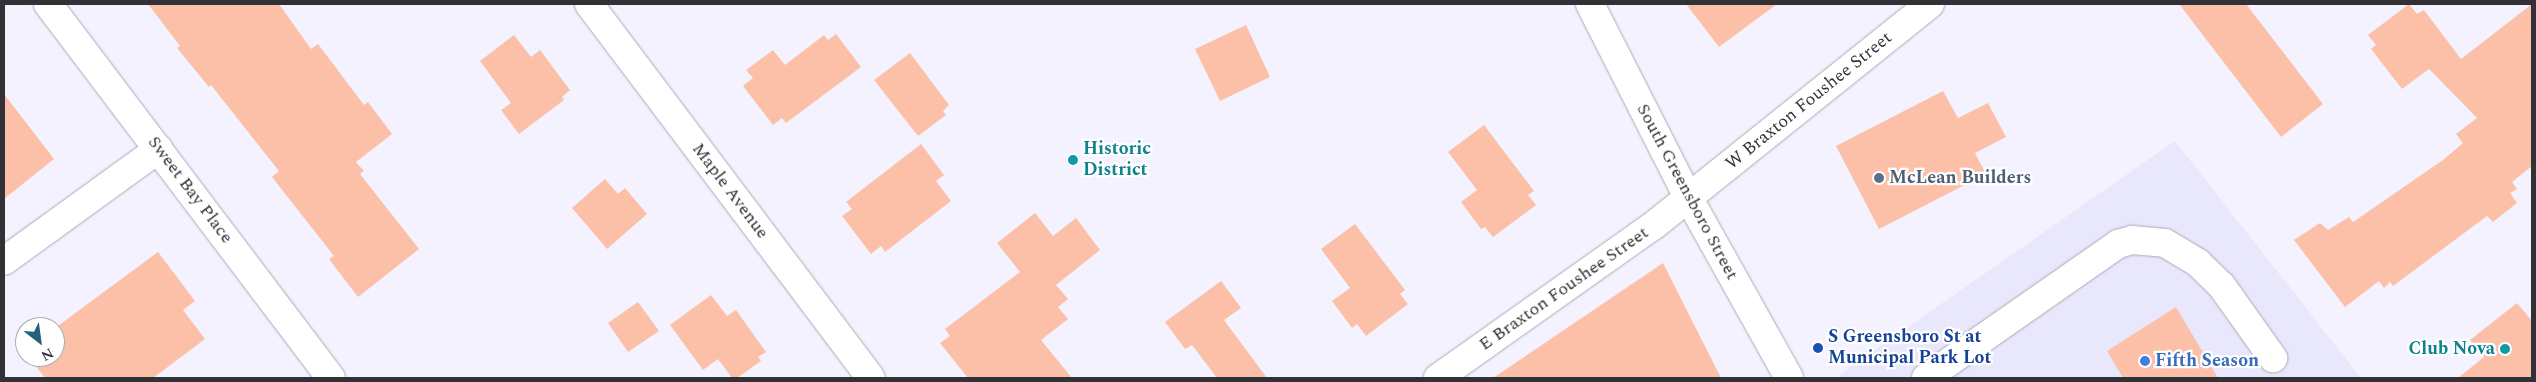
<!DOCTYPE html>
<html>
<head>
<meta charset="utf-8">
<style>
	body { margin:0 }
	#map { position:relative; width:2536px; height:382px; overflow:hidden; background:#f4f2ff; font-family:Spectral,serif }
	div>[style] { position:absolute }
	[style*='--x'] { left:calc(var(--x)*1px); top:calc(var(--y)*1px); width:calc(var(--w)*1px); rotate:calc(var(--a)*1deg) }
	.built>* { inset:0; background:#e9e7fb }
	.building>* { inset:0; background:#fcc0a8 }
	.roads { filter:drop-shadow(0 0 1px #acaab6) drop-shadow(0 0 1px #acaab6) }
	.minor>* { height:28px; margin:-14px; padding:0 14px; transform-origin:14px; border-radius:14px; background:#fff }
	.major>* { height:28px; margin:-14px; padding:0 14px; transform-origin:14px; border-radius:14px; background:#fff }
	.dots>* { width:14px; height:14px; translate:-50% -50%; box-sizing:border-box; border:2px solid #fff; border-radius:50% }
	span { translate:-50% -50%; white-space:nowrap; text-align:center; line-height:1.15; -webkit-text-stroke:4.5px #fff; paint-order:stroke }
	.street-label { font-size:18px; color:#323136 }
	.culture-label { font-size:18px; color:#0d838f; font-weight:700 }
	.left { translate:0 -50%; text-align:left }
	.right { translate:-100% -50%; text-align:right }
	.service-label { font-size:18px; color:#4e5e75; font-weight:700 }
	.transit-label { font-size:18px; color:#164399; font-weight:700 }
	.shop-label { font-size:18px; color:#366cbe; font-weight:700 }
	.frame { position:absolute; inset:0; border:5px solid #323136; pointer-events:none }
	.north { position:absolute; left:15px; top:317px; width:50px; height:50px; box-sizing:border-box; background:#fff; border:1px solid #adadaf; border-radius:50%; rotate:150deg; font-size:14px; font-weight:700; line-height:20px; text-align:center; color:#323136 }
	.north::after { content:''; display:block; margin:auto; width:18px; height:22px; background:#236278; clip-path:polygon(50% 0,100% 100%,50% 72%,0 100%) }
</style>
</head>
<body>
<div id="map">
	<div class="built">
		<div style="clip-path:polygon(2175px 141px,2361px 378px,1841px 378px,1839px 375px)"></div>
	</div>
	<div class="building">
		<div style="clip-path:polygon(148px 4px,279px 4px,311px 49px,318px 44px,364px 105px,368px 102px,392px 134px,356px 162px,364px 171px,360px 174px,419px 249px,358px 297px,329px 259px,334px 256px,272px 177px,279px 171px,211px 85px,209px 87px,177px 48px,180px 46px)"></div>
		<div style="clip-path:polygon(1686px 4px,1777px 4px,1719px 47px)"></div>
		<div style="clip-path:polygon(2179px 4px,2246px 4px,2323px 104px,2281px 137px)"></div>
		<div style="clip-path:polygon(2409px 4px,2417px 14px,2424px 10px,2461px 59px,2532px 4px,2532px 166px,2512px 182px,2517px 189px,2510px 193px,2517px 203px,2493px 222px,2487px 216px,2393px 286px,2390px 282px,2384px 288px,2379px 281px,2345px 307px,2294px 240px,2320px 223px,2328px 230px,2349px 217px,2353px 222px,2443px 160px,2463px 143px,2456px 134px,2477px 118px,2429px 69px,2402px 89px,2371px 49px,2376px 45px,2368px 35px)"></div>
		<div style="clip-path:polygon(1246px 25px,1270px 77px,1220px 101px,1195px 49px)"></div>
		<div style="clip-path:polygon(836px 34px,861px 67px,786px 123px,782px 118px,773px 125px,743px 86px,753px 78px,746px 70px,773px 50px,785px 65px,824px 35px,828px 40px)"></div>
		<div style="clip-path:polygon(514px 35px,531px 57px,540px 50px,570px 90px,562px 97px,564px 100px,519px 134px,501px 110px,511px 103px,480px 61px)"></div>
		<div style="clip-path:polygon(910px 53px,949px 105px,943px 111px,946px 115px,918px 136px,874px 80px)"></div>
		<div style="clip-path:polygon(1943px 91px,1958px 118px,1988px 103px,2006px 137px,1975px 153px,1986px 174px,1879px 229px,1836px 146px)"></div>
		<div style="clip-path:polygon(4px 94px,54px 159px,4px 199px)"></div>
		<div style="clip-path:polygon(1484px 125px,1534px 191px,1528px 195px,1536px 205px,1493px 237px,1485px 227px,1481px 229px,1461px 202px,1477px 190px,1448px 152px)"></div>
		<div style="clip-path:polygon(921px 144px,944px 175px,936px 181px,951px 201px,885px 252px,881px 246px,871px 254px,842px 216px,852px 209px,846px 202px)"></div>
		<div style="clip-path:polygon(605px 179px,618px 194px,625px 188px,647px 214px,607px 249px,572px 208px)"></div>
		<div style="clip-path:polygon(1035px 213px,1053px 236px,1076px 218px,1100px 250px,1056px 285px,1068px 299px,1058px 307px,1068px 319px,1041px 340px,1072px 378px,968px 378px,940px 343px,950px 336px,945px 329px,1020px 272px,997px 243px)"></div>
		<div style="clip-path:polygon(1355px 224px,1405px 290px,1400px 294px,1408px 304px,1366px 336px,1357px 324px,1352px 328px,1332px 301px,1350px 288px,1321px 249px)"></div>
		<div style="clip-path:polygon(158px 252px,195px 301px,183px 310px,205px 339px,153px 378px,45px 378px,29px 357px,55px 357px,55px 328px)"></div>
		<div style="clip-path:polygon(1663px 263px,1721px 378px,1493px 378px)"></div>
		<div style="clip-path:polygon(1221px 281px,1241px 308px,1224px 320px,1267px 378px,1217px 378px,1192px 345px,1185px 349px,1165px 322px)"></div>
		<div style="clip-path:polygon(711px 295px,727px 316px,736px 310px,766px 352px,758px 357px,761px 361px,737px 378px,732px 378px,718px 359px,703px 370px,670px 325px)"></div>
		<div style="clip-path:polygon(638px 302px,659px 331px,628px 352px,608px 323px)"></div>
		<div style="clip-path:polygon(2517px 303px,2532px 321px,2532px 378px,2458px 378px,2484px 357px,2470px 340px)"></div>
		<div style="clip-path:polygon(2176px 307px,2218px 378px,2123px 378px,2107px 351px)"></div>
	</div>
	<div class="roads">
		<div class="minor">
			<div style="--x:48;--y:4;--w:469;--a:52.9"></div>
			<div style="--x:589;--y:4;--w:468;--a:53"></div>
			<div style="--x:4;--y:261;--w:191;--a:-35.9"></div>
			<div style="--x:1438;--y:378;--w:263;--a:-35.3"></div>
			<div style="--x:1653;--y:226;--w:355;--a:-38.7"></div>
			<div style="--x:1926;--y:378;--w:234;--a:-34.9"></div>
			<div style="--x:2118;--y:244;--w:15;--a:-16"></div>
			<div style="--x:2132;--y:240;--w:33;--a:5"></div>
			<div style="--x:2165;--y:243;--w:39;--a:31"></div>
			<div style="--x:2198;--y:263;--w:32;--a:44"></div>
			<div style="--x:2221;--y:285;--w:90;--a:54.5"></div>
		</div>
		<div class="major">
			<div style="--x:1590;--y:4;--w:216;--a:63.1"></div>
			<div style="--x:1688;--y:197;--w:207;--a:60.8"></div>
		</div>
	</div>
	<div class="dots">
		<div style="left:1073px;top:160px;background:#0f9aa8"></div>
		<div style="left:1879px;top:178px;background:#5c6f8a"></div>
		<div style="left:1818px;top:348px;background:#1a4fb4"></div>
		<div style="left:2505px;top:349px;background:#0f9aa8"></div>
		<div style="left:2145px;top:361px;background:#3f7fe0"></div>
	</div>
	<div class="street-label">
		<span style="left:1809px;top:101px;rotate:-39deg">W Braxton Foushee Street</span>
		<span style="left:190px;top:190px;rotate:53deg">Sweet Bay Place</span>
		<span style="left:730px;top:191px;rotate:53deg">Maple Avenue</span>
		<span style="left:1687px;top:192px;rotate:62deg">South Greensboro Street</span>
		<span style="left:1564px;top:289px;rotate:-35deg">E Braxton Foushee Street</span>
	</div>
	<div class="culture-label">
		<span class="left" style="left:1083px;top:160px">Historic<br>District</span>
		<span class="right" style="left:2495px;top:349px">Club Nova</span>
	</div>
	<div class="service-label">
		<span class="left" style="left:1889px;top:178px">McLean Builders</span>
	</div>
	<div class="transit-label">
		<span class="left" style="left:1828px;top:348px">S Greensboro St at<br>Municipal Park Lot</span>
	</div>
	<div class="shop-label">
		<span class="left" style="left:2155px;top:361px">Fifth Season</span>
	</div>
	<div class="frame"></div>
	<div class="north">N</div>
</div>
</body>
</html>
